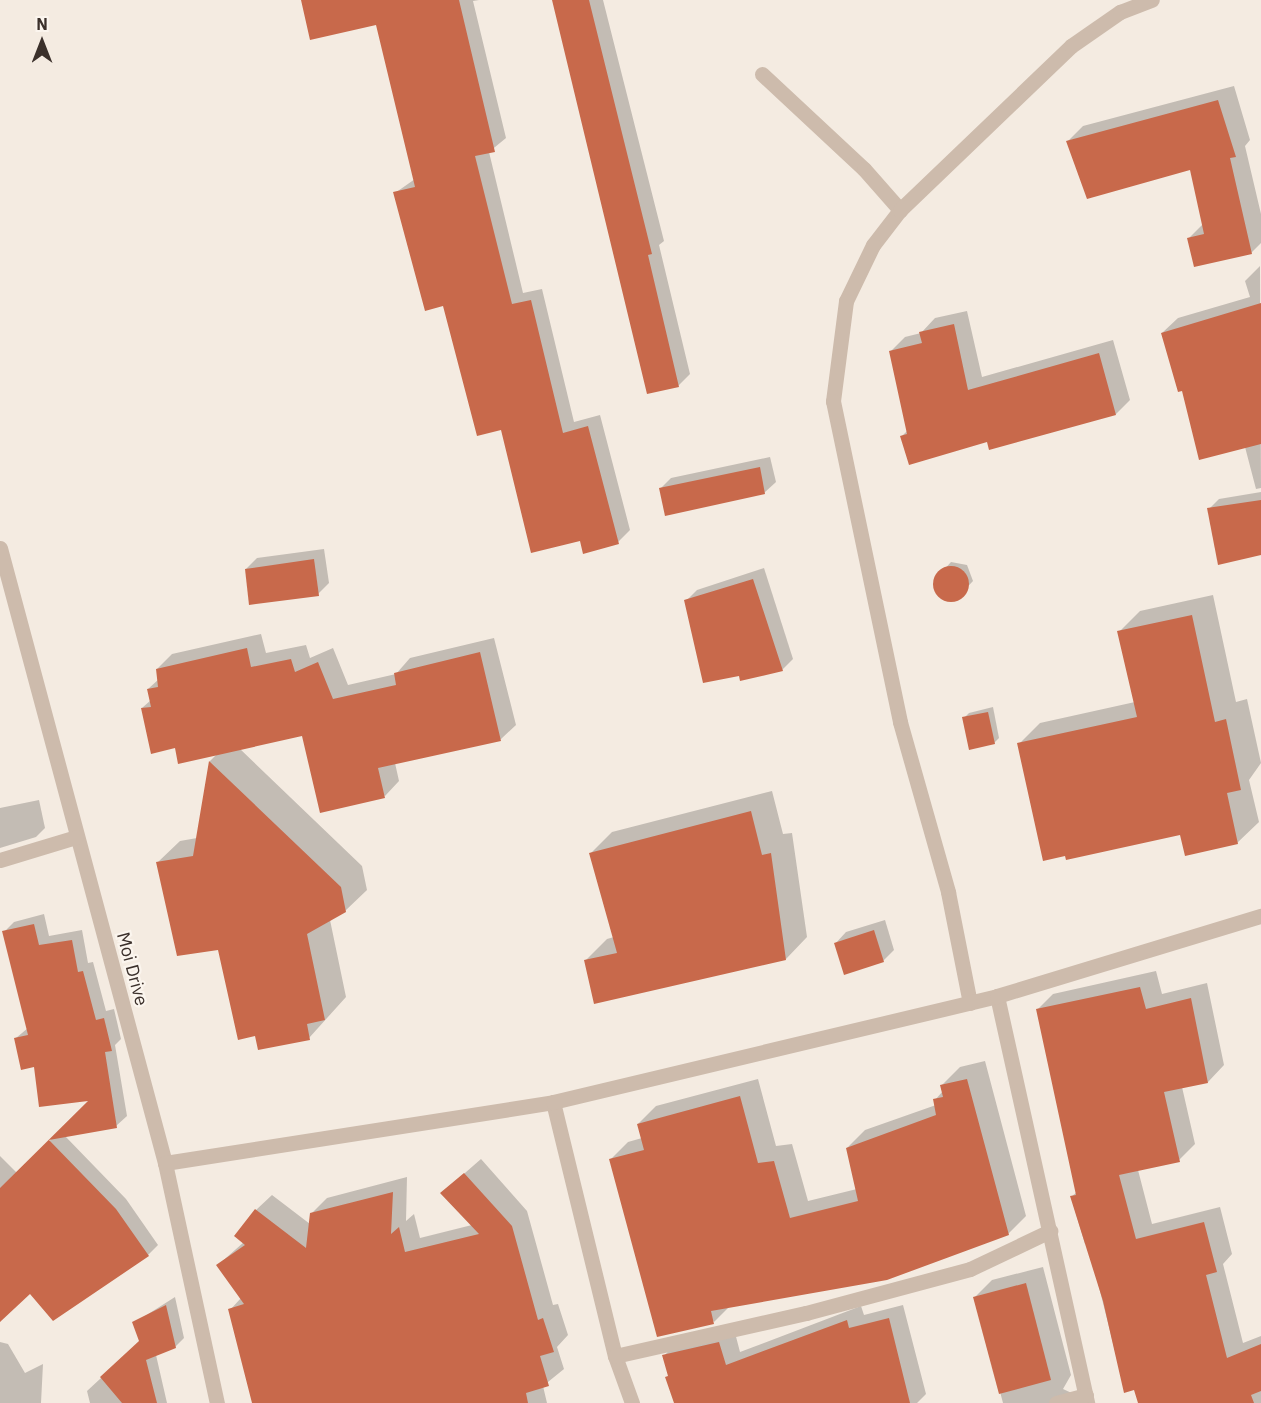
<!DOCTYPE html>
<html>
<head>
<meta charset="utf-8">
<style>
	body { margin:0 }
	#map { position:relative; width:1261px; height:1403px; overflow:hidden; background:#f4ebe1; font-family:"IBM Plex Sans",sans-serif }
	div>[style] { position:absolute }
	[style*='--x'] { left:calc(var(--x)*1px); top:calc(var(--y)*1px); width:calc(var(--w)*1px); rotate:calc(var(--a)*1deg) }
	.shadow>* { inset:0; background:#0003 }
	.building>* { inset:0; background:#c8694b }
	.round { border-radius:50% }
	.minor>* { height:15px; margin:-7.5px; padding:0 7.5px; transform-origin:7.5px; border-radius:7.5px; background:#cdbbac }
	span { translate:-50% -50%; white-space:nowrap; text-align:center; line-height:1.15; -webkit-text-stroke:4.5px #fbf5ee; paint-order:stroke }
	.street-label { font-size:18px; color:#3b302b }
	.north { position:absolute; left:12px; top:12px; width:60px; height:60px; -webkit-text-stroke:4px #fbf5ee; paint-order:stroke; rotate:0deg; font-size:16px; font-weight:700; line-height:24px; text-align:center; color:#3b302b }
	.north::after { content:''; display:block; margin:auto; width:21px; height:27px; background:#3b302b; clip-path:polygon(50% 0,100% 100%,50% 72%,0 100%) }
</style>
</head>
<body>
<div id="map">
	<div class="shadow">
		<div style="clip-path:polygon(303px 0,479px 0,473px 1px,506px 138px,489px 152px,523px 293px,542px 289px,574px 422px,600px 415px,630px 530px,618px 542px,581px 540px,502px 428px,444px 305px,395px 193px,415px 179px,377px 23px)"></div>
		<div style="clip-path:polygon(554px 0,608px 0,603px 0,664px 241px,659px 245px,690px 374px,678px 386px)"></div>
		<div style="clip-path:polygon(1234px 86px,1250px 140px,1245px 146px,1261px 214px,1261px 243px,1251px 253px,1189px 238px,1204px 223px,1191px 168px,1068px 141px,1083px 126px)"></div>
		<div style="clip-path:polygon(1260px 266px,1261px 488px,1256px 489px,1245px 447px,1183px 390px,1162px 333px,1178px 318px,1250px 297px,1245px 281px)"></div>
		<div style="clip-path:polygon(967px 311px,982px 377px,1113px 340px,1130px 400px,1116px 414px,988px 440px,901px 437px,908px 430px,891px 351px,905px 337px,921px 333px,935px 318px)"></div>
		<div style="clip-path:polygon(770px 457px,776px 482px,764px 493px,660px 489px,671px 478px)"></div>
		<div style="clip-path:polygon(1261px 492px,1261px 554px,1209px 509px,1219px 499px)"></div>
		<div style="clip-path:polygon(324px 549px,329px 583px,318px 594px,246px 569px,257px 558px)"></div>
		<div style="clip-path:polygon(951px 562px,967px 565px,973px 581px,956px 599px,948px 600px,935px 590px,934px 581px)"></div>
		<div style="clip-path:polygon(764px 568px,793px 659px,782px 670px,740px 675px,686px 601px,697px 590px)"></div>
		<div style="clip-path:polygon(1213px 595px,1236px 702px,1247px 699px,1261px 763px,1249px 780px,1259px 822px,1237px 843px,1181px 833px,1019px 744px,1040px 723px,1135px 702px,1119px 632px,1140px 611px)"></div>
		<div style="clip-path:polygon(261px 634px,266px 653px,306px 645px,310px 658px,333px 648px,348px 685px,396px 674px,410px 658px,494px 638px,516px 725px,501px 739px,395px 763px,399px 781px,385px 796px,304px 734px,239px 748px,362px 866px,367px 890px,345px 911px,330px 920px,346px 997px,309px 1038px,256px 1034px,219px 948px,158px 862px,180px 841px,197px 838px,210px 761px,220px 751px,176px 746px,142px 708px,151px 700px,148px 689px,159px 679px,157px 669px,172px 654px)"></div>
		<div style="clip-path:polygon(993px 707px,999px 738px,994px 743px,964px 718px,969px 713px)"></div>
		<div style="clip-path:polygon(772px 791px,783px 834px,792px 833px,807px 937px,786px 959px,586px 960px,607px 939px,614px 937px,591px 853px,612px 832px)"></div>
		<div style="clip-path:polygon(39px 800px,45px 828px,36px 837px,0 848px,0 808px)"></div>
		<div style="clip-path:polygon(44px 914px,49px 936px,82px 930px,88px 963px,93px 962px,106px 1011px,114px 1009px,121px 1039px,115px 1045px,127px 1116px,116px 1126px,65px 1136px,126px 1199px,158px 1245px,148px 1255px,62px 1227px,0 1320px,0 1156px,17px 1173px,92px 1099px,36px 1066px,16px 1038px,28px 1028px,4px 932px,14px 922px)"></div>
		<div style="clip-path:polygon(885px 920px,894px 950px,883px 961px,835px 944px,846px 932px)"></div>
		<div style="clip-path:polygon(1156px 971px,1162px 994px,1207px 983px,1224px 1065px,1208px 1082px,1182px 1087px,1195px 1144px,1179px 1160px,1138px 1170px,1152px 1224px,1220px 1207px,1232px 1254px,1223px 1264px,1243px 1343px,1261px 1336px,1261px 1403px,1140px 1403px,1135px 1388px,1125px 1391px,1088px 1243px,1085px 1244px,1071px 1197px,1077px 1192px,1037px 1010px,1053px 994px)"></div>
		<div style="clip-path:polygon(985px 1061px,1026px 1216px,1008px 1234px,730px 1306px,714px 1322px,610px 1160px,628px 1142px,642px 1138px,638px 1124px,656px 1106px,758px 1079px,776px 1146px,792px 1144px,808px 1201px,857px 1189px,847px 1148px,865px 1130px,936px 1105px,935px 1100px,943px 1091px,942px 1085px,960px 1067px)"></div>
		<div style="clip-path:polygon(481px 1159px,527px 1211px,553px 1305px,558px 1304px,568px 1335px,557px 1347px,564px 1369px,543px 1386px,547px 1403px,254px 1403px,230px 1310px,241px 1298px,218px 1265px,244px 1242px,256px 1210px,272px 1195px,310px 1224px,311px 1214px,327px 1198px,407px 1177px,406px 1221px,414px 1214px,420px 1238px,472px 1225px,442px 1193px)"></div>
		<div style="clip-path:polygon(1043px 1267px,1071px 1375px,1063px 1389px,1076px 1395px,1078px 1403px,1003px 1403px,975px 1297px,992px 1280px)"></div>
		<div style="clip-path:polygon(175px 1297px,184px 1338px,175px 1347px,156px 1355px,167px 1403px,90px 1403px,87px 1391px,141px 1341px,134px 1323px)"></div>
		<div style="clip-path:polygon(903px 1305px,926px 1394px,917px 1403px,676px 1403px,664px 1356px,678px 1341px,734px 1329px,740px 1352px,861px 1306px,864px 1315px)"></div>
		<div style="clip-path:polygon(0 1342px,8px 1344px,25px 1373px,43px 1364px,41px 1403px,0 1403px)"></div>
	</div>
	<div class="building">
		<div style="clip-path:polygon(301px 0,459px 0,495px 152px,475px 156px,512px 304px,531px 300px,563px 433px,588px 426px,619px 544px,583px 554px,580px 541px,531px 553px,501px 430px,477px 436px,443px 306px,425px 311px,393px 192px,415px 187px,376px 25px,310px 40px)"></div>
		<div style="clip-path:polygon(552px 0,589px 0,652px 254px,648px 255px,679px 387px,647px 394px)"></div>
		<div style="clip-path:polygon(1218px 100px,1236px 157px,1230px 158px,1252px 254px,1194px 267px,1187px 238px,1204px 234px,1190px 170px,1087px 199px,1066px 141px)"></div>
		<div style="clip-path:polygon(1261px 303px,1261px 444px,1199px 460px,1182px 391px,1178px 392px,1161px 333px)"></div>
		<div style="clip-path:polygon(954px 324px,968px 390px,1099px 353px,1116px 415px,989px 450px,987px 442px,909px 465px,900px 436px,907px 434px,889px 351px,922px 343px,919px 332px)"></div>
		<div style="clip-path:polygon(760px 467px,765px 494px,665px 516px,659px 488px)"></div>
		<div style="clip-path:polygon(1261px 500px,1261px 555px,1218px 565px,1207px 508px)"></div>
		<div style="clip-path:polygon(314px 559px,319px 596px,249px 605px,245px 569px)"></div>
		<div class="round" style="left:933px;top:566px;width:36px;height:36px"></div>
		<div style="clip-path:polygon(753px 579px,783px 671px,740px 681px,739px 676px,703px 683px,684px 600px)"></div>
		<div style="clip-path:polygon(1192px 615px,1215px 722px,1226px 719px,1241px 790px,1227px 793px,1238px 844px,1185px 856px,1180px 835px,1066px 860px,1065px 856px,1043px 861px,1017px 743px,1137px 717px,1117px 631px)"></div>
		<div style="clip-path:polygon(247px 648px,251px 667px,291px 659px,295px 672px,318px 662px,333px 699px,396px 685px,394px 673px,480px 652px,501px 741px,378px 768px,385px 798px,320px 813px,302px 736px,178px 764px,175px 748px,151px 754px,141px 708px,151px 707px,147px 689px,158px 687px,156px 669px)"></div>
		<div style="clip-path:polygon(988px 712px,995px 744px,969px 750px,962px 717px)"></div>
		<div style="clip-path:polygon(209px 761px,341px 887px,346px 912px,307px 934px,325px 1020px,307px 1024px,310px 1040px,258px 1050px,255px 1036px,238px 1040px,218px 950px,177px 956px,156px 862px,193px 856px)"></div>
		<div style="clip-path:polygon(751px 811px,762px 855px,771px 853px,786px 960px,594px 1004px,584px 960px,617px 953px,589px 853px)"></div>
		<div style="clip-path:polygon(34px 924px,39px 945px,72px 940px,78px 972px,83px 971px,96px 1020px,104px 1018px,112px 1051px,105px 1052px,117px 1128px,49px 1140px,116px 1209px,149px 1256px,53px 1321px,30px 1294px,0 1322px,0 1188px,88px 1101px,39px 1107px,34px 1067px,21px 1070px,14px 1038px,28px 1035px,2px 931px)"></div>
		<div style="clip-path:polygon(874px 930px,884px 962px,844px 975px,834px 943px)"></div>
		<div style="clip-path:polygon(1140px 987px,1146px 1009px,1191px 998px,1208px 1083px,1164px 1092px,1180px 1162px,1119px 1175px,1136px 1239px,1204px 1222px,1217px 1272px,1206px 1275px,1227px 1358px,1261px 1344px,1261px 1391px,1251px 1395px,1254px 1403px,1138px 1403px,1134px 1390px,1124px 1393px,1103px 1301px,1070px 1196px,1076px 1195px,1036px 1009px)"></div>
		<div style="clip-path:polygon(967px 1079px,1009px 1235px,887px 1280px,711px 1311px,714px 1324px,657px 1337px,609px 1159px,644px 1150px,637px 1124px,740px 1096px,758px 1163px,774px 1161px,790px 1218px,858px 1201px,846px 1148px,936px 1115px,933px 1099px,943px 1097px,940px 1085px)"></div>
		<div style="clip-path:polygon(464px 1173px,512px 1226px,538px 1320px,543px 1318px,554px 1352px,540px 1356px,549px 1386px,526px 1393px,528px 1403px,252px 1403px,228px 1309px,244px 1304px,216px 1265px,245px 1245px,234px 1236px,255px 1209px,306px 1248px,310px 1213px,393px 1192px,391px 1234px,399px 1227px,405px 1252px,479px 1234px,440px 1193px)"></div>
		<div style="clip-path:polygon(1026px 1283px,1051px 1380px,999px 1394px,973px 1297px)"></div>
		<div style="clip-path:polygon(166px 1305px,176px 1348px,146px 1360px,157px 1403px,122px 1403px,100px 1377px,139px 1341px,132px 1322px)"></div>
		<div style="clip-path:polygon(889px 1318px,910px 1403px,674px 1403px,665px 1377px,668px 1376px,662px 1355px,719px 1342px,726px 1365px,847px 1320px,849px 1328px)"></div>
	</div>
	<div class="minor">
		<div style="--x:762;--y:74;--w:139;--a:43"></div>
		<div style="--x:864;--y:169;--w:55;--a:48.7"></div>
		<div style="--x:900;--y:210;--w:44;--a:127.6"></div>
		<div style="--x:873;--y:245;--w:62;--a:115.7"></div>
		<div style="--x:846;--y:301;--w:101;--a:97.4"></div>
		<div style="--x:833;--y:401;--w:328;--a:78.2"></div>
		<div style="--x:900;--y:722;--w:177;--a:74.2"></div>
		<div style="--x:948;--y:892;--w:113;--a:78.8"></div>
		<div style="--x:900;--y:210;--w:237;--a:-43.8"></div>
		<div style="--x:1071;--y:46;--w:60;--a:-34.8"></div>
		<div style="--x:1120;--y:12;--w:34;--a:-21"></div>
		<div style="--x:0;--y:548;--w:637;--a:74.98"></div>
		<div style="--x:165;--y:1163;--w:246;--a:77.8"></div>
		<div style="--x:0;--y:860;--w:79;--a:-16.8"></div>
		<div style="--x:997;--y:996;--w:417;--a:77.5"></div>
		<div style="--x:553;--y:1102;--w:261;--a:76.3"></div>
		<div style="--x:615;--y:1356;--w:50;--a:70.1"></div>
		<div style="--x:165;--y:1163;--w:393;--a:-8.9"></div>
		<div style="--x:553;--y:1102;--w:456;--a:-13.4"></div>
		<div style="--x:997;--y:996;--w:276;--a:-16.9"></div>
		<div style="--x:615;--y:1356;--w:196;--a:-12.7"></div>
		<div style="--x:806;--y:1313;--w:170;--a:-15"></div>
		<div style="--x:970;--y:1269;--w:89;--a:-25.4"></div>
		<div style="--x:1056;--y:1403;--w:31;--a:-15"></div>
	</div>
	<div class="street-label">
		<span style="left:132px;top:969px;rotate:75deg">Moi Drive</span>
	</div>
	<div class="north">N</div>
</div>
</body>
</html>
